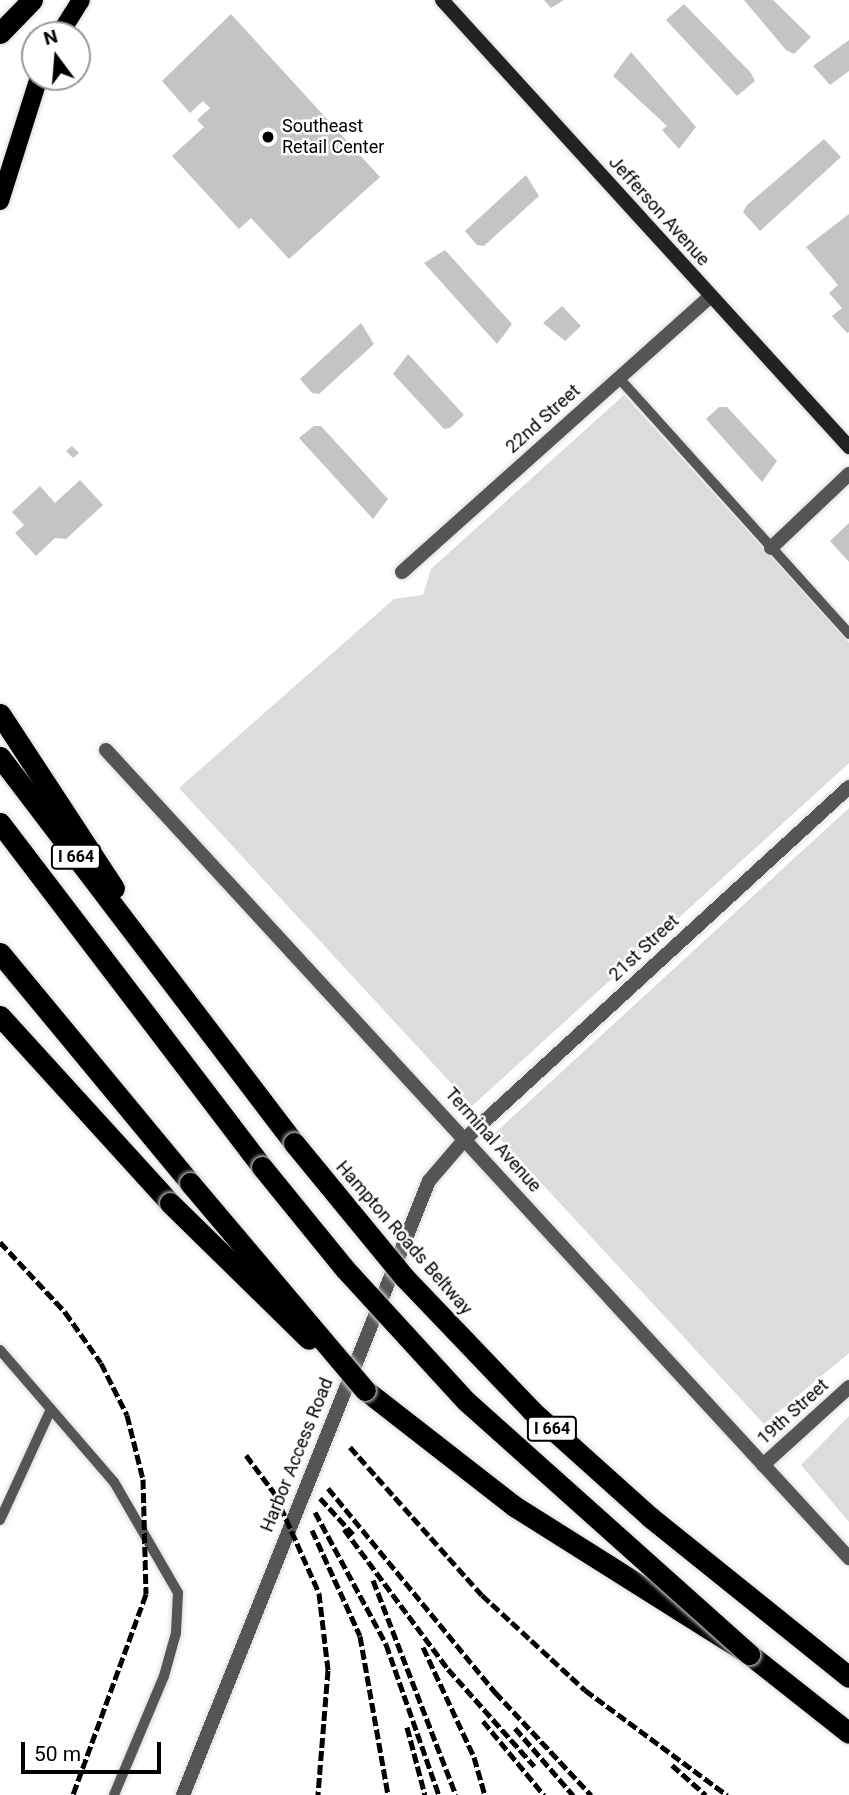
<!DOCTYPE html>
<html>
<head>
<meta charset="utf-8">
<style>
	body { margin:0 }
	#map { position:relative; width:849px; height:1795px; overflow:hidden; background:#fff; font-family:Roboto,sans-serif }
	div>[style] { position:absolute }
	[style*='--x'] { left:calc(var(--x)*1px); top:calc(var(--y)*1px); width:calc(var(--w)*1px); rotate:calc(var(--a)*1deg) }
	.green>* { inset:0; background:#dcdcdc }
	.building>* { inset:0; background:#c4c4c4 }
	.roads { filter:drop-shadow(0 0 2px #dbdbdb) drop-shadow(0 0 2px #dbdbdb) }
	.service>* { height:10px; margin:-5px; padding:0 5px; transform-origin:5px; border-radius:5px; background:#555 }
	.minor>* { height:14px; margin:-7px; padding:0 7px; transform-origin:7px; border-radius:7px; background:#555 }
	.secondary>* { height:14px; margin:-7px; padding:0 7px; transform-origin:7px; border-radius:7px; background:#222 }
	.primary>* { height:18px; margin:-9px; padding:0 9px; transform-origin:9px; border-radius:9px; background:#000 }
	.motorway>* { height:21px; margin:-10.5px; padding:0 10.5px; transform-origin:10.5px; border-radius:10.5px; background:#000 }
	.rail>* { height:5px; margin-top:-2.5px; transform-origin:0; background:repeating-linear-gradient(90deg,#000 0 10px,transparent 0 13.5px) }
	.bridges { filter:drop-shadow(0 0 2px #dbdbdb) drop-shadow(0 0 2px #dbdbdb) }
	.motorway-bridge>* { height:21px; margin:-10.5px; padding:0 10.5px; transform-origin:10.5px; border-radius:10.5px; background:#000 }
	.dots>* { width:19px; height:19px; translate:-50% -50%; box-sizing:border-box; border:4px solid #fff; border-radius:50% }
	span { translate:-50% -50%; white-space:nowrap; text-align:center; line-height:1.15; -webkit-text-stroke:5px #fff; paint-order:stroke }
	.shield-label span { padding:2px 5px; background:#fff; border:2px solid; border-radius:5px; -webkit-text-stroke-width:0 }
	.shield-label { font-size:16px; color:#000; font-weight:700 }
	.poi-label { font-size:18px; color:#000 }
	.left { translate:0 -50%; text-align:left }
	.street-label { font-size:18px; color:#000 }
	.north { position:absolute; left:21px; top:21px; width:70px; height:70px; box-sizing:border-box; background:#fff; border:2px solid #999; border-radius:50%; rotate:344deg; font-size:19px; font-weight:700; line-height:28px; text-align:center; color:#000 }
	.north::after { content:''; display:block; margin:auto; width:24px; height:32px; background:#000; clip-path:polygon(50% 0,100% 100%,50% 72%,0 100%) }
	.scale { position:absolute; left:21px; top:1742px; width:140px; height:32px; box-sizing:border-box; border:4px solid #000; border-top:0; padding-left:9px; font-size:21px; line-height:24px; white-space:nowrap; color:#000; -webkit-text-stroke:5px #fff; paint-order:stroke }
</style>
</head>
<body>
<div id="map">
	<div class="green">
		<div style="clip-path:polygon(624px 395px,849px 643px,849px 763px,472px 1106px,179px 788px,394px 599px,423px 595px,431px 569px)"></div>
		<div style="clip-path:polygon(849px 808px,849px 1353px,764px 1424px,495px 1133px)"></div>
		<div style="clip-path:polygon(849px 1416px,849px 1522px,801px 1465px)"></div>
	</div>
	<div class="building">
		<div style="clip-path:polygon(544px 0,564px 0,551px 8px)"></div>
		<div style="clip-path:polygon(744px 0,773px 0,811px 37px,794px 54px,786px 50px)"></div>
		<div style="clip-path:polygon(684px 4px,751px 73px,755px 81px,737px 96px,666px 20px)"></div>
		<div style="clip-path:polygon(231px 14px,380px 177px,289px 259px,251px 218px,239px 229px,172px 156px,204px 127px,197px 120px,210px 108px,203px 101px,190px 113px,162px 81px)"></div>
		<div style="clip-path:polygon(849px 40px,849px 71px,830px 85px,813px 66px)"></div>
		<div style="clip-path:polygon(631px 52px,696px 127px,679px 149px,662px 130px,667px 126px,613px 76px)"></div>
		<div style="clip-path:polygon(824px 139px,841px 157px,760px 231px,743px 212px,747px 205px)"></div>
		<div style="clip-path:polygon(526px 175px,539px 196px,484px 246px,477px 245px,465px 231px)"></div>
		<div style="clip-path:polygon(849px 214px,849px 332px,847px 333px,832px 316px,842px 308px,829px 293px,838px 285px,806px 247px)"></div>
		<div style="clip-path:polygon(445px 250px,512px 324px,497px 344px,424px 263px)"></div>
		<div style="clip-path:polygon(562px 306px,581px 326px,565px 341px,543px 323px)"></div>
		<div style="clip-path:polygon(361px 323px,374px 344px,319px 394px,312px 393px,300px 379px)"></div>
		<div style="clip-path:polygon(408px 354px,464px 415px,450px 428px,444px 429px,393px 374px)"></div>
		<div style="clip-path:polygon(719px 407px,727px 407px,777px 461px,762px 482px,706px 419px)"></div>
		<div style="clip-path:polygon(314px 426px,321px 426px,388px 499px,373px 519px,299px 438px)"></div>
		<div style="clip-path:polygon(72px 446px,79px 453px,73px 458px,66px 451px)"></div>
		<div style="clip-path:polygon(80px 480px,103px 505px,66px 539px,55px 538px,36px 556px,15px 533px,24px 525px,12px 512px,40px 486px,55px 503px)"></div>
		<div style="clip-path:polygon(849px 523px,849px 562px,830px 541px)"></div>
	</div>
	<div class="roads">
		<div class="service">
			<div style="--x:618;--y:377;--w:346;--a:48"></div>
			<div style="--x:0;--y:1350;--w:174;--a:49.2"></div>
			<div style="--x:114;--y:1482;--w:128;--a:60"></div>
			<div style="--x:178;--y:1593;--w:40;--a:92.9"></div>
			<div style="--x:176;--y:1633;--w:45;--a:105.6"></div>
			<div style="--x:164;--y:1676;--w:129;--a:112.8"></div>
			<div style="--x:0;--y:1520;--w:122;--a:-65.3"></div>
		</div>
		<div class="minor">
			<div style="--x:771;--y:548;--w:108;--a:-43.5"></div>
			<div style="--x:402;--y:572;--w:413;--a:-41.8"></div>
			<div style="--x:106;--y:750;--w:1098;--a:47.4"></div>
			<div style="--x:763;--y:1465;--w:116;--a:-42.2"></div>
			<div style="--x:183;--y:1795;--w:661;--a:-68.17"></div>
			<div style="--x:429;--y:1181;--w:55;--a:-49.4"></div>
			<div style="--x:465;--y:1139;--w:521;--a:-42.51"></div>
		</div>
		<div class="secondary">
			<div style="--x:442;--y:0;--w:605;--a:47.68"></div>
		</div>
		<div class="primary">
			<div style="--x:59;--y:35;--w:41;--a:-57.8"></div>
			<div style="--x:0;--y:201;--w:130;--a:-72.5"></div>
		</div>
		<div class="motorway">
			<div style="--x:0;--y:33;--w:46;--a:-45.9"></div>
			<div style="--x:0;--y:714;--w:208;--a:56.8"></div>
			<div style="--x:0;--y:757;--w:485;--a:52.7"></div>
			<div style="--x:0;--y:823;--w:432;--a:52.7"></div>
			<div style="--x:0;--y:953;--w:298;--a:50.4"></div>
			<div style="--x:0;--y:1016;--w:253;--a:47.7"></div>
			<div style="--x:365;--y:1390;--w:189;--a:37.9"></div>
			<div style="--x:514;--y:1506;--w:278;--a:32.2"></div>
			<div style="--x:749;--y:1654;--w:127;--a:38.3"></div>
		</div>
	</div>
	<div class="rail">
		<div style="--x:0;--y:1242;--w:96;--a:47.1"></div>
		<div style="--x:65;--y:1312;--w:62;--a:54.8"></div>
		<div style="--x:101;--y:1363;--w:58;--a:63.4"></div>
		<div style="--x:127;--y:1415;--w:66;--a:76"></div>
		<div style="--x:143;--y:1479;--w:115;--a:88.5"></div>
		<div style="--x:146;--y:1594;--w:214;--a:110"></div>
		<div style="--x:350;--y:1447;--w:198;--a:48.3"></div>
		<div style="--x:482;--y:1595;--w:140;--a:42.7"></div>
		<div style="--x:585;--y:1690;--w:177;--a:36.5"></div>
		<div style="--x:246;--y:1455;--w:49;--a:53.4"></div>
		<div style="--x:275;--y:1494;--w:108;--a:66"></div>
		<div style="--x:319;--y:1593;--w:78;--a:83.3"></div>
		<div style="--x:328;--y:1670;--w:125;--a:94.6"></div>
		<div style="--x:328;--y:1488;--w:264;--a:50.7"></div>
		<div style="--x:495;--y:1692;--w:141;--a:47"></div>
		<div style="--x:320;--y:1498;--w:49;--a:47.5"></div>
		<div style="--x:315;--y:1512;--w:150;--a:61.7"></div>
		<div style="--x:386;--y:1644;--w:160;--a:70.7"></div>
		<div style="--x:344;--y:1529;--w:174;--a:53.4"></div>
		<div style="--x:448;--y:1669;--w:130;--a:48.4"></div>
		<div style="--x:312;--y:1530;--w:116;--a:65.6"></div>
		<div style="--x:360;--y:1636;--w:161;--a:80"></div>
		<div style="--x:373;--y:1580;--w:230;--a:68.9"></div>
		<div style="--x:423;--y:1647;--w:121;--a:65.1"></div>
		<div style="--x:474;--y:1757;--w:40;--a:74"></div>
		<div style="--x:483;--y:1721;--w:96;--a:50.5"></div>
		<div style="--x:407;--y:1727;--w:70;--a:75.2"></div>
		<div style="--x:515;--y:1728;--w:89;--a:49.1"></div>
		<div style="--x:672;--y:1765;--w:45;--a:41.4"></div>
	</div>
	<div class="bridges">
		<div class="motorway-bridge">
			<div style="--x:294;--y:1143;--w:175;--a:50.6"></div>
			<div style="--x:405;--y:1278;--w:184;--a:46.3"></div>
			<div style="--x:532;--y:1411;--w:159;--a:41.9"></div>
			<div style="--x:650;--y:1517;--w:255;--a:38.8"></div>
			<div style="--x:262;--y:1167;--w:132;--a:50.9"></div>
			<div style="--x:345;--y:1269;--w:179;--a:47.5"></div>
			<div style="--x:466;--y:1401;--w:380;--a:41.8"></div>
			<div style="--x:190;--y:1183;--w:271;--a:49.8"></div>
			<div style="--x:170;--y:1203;--w:194;--a:44.4"></div>
		</div>
	</div>
	<div class="dots">
		<div style="left:268px;top:137px;background:#000"></div>
	</div>
	<div class="shield-label">
		<span style="left:76px;top:857px">I 664</span>
		<span style="left:552px;top:1429px">I 664</span>
	</div>
	<div class="poi-label">
		<span class="left" style="left:282px;top:137px">Southeast<br>Retail Center</span>
	</div>
	<div class="street-label">
		<span style="left:659px;top:211px;rotate:48deg">Jefferson Avenue</span>
		<span style="left:543px;top:419px;rotate:-42deg">22nd Street</span>
		<span style="left:644px;top:948px;rotate:-43deg">21st Street</span>
		<span style="left:493px;top:1140px;rotate:48deg">Terminal Avenue</span>
		<span style="left:404px;top:1238px;rotate:49deg">Hampton Roads Beltway</span>
		<span style="left:793px;top:1412px;rotate:-42deg">19th Street</span>
		<span style="left:297px;top:1455px;rotate:-68deg">Harbor Access Road</span>
	</div>
	<div class="north">N</div>
	<div class="scale">50 m</div>
</div>
</body>
</html>
